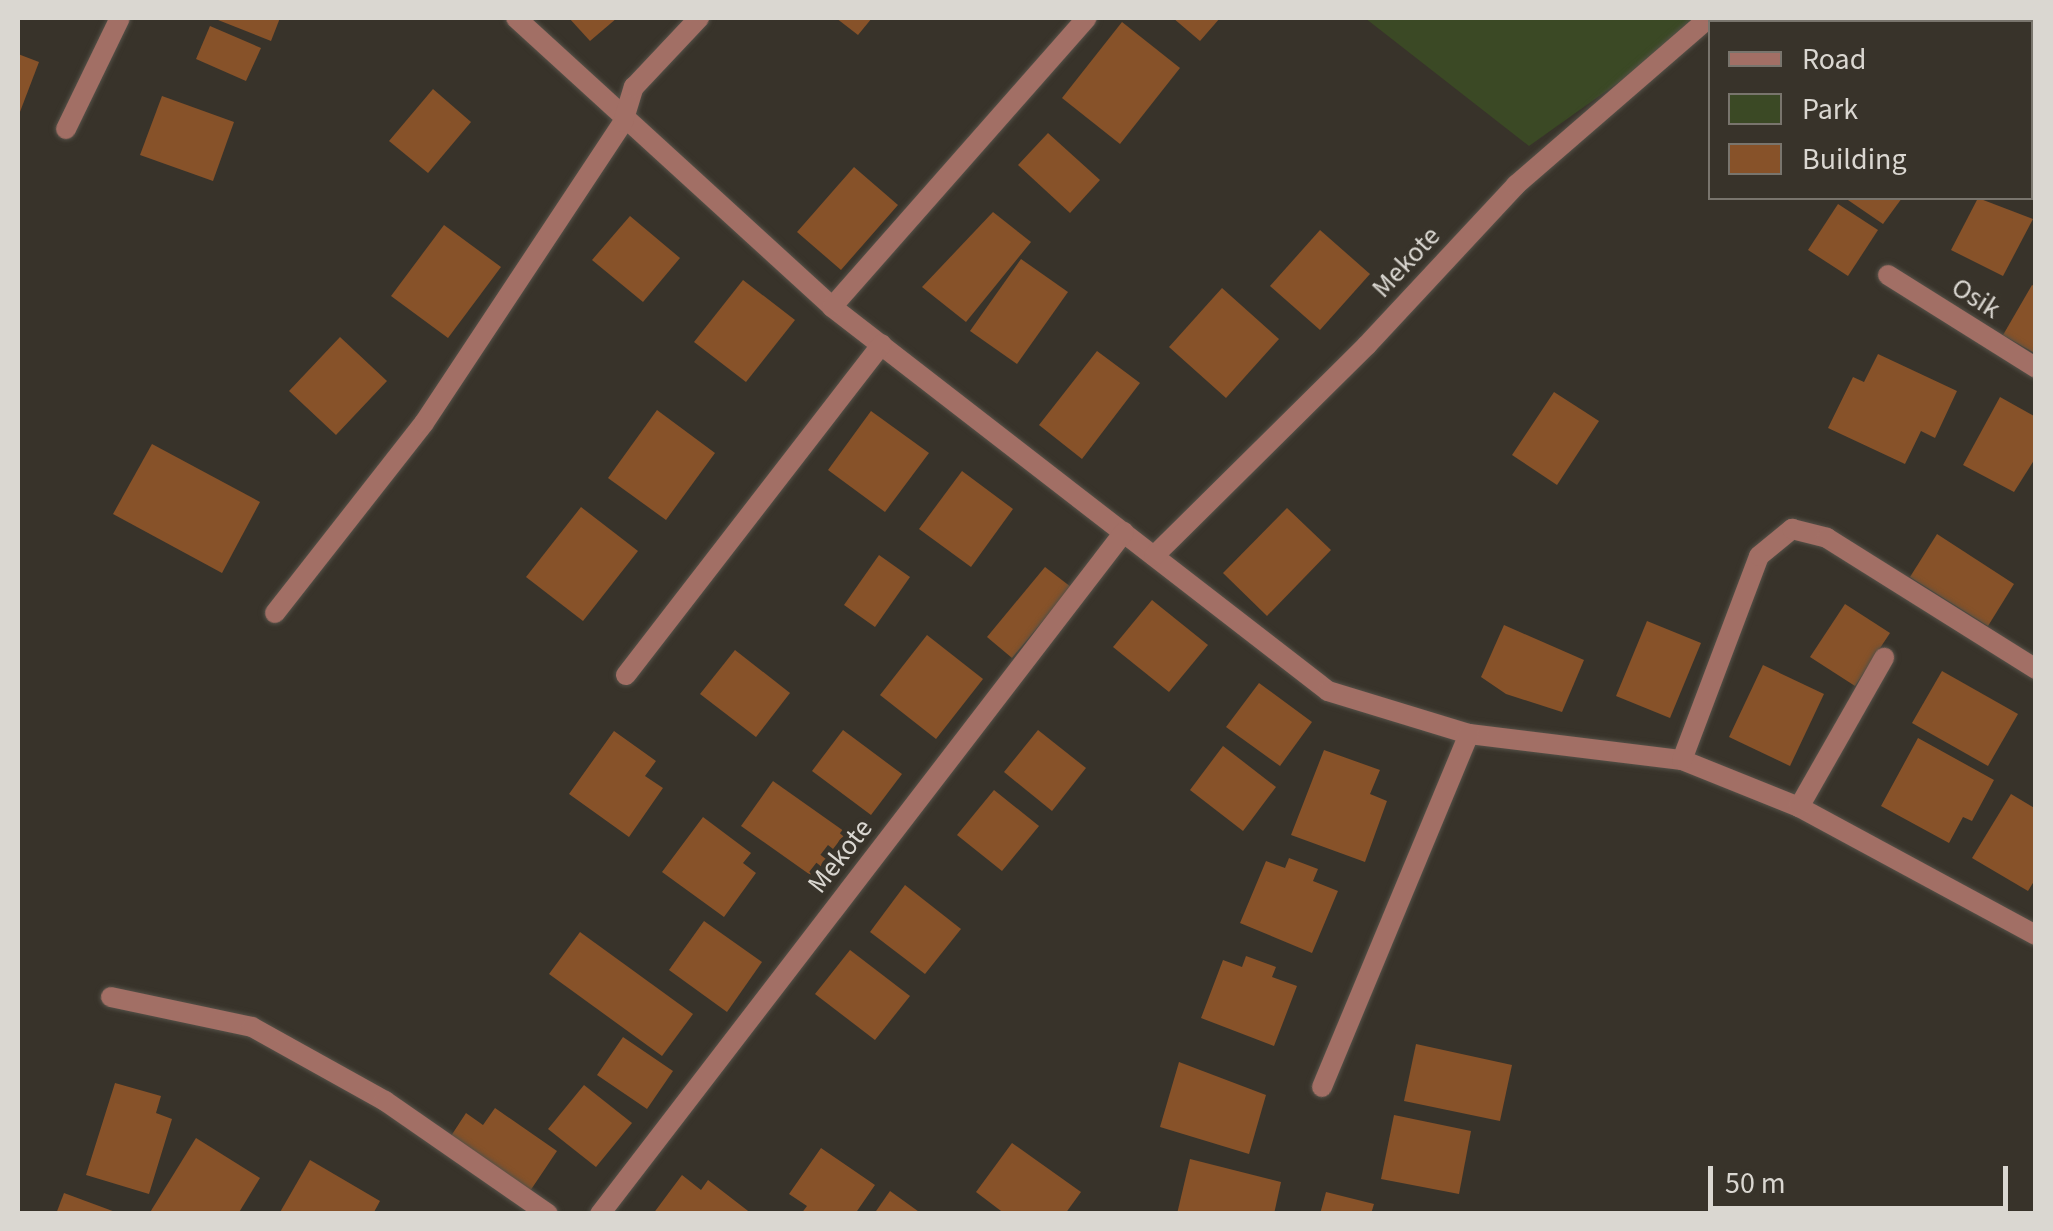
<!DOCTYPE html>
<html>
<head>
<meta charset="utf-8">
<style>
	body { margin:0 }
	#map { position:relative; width:2053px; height:1231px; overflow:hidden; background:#38332a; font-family:"Source Sans 3",sans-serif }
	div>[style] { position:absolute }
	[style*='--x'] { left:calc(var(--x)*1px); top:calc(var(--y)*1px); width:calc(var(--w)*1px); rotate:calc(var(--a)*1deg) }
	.green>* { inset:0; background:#3b4925 }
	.building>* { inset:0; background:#875229 }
	.roads { filter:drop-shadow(0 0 2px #555148) drop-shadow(0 0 2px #555148) }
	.street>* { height:20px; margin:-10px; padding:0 10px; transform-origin:10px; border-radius:10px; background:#a26f65 }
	span { translate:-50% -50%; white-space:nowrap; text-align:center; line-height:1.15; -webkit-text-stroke:10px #38332a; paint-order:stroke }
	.street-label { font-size:28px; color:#dad7d1 }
	.frame { position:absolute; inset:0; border:20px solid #dad7d1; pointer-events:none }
	.legend { position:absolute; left:1708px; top:20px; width:325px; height:180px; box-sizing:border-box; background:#38332a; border:2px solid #79756d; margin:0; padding:12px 18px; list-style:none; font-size:30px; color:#dad7d1 }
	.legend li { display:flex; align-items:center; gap:20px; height:50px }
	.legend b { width:50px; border:2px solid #79756d }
	.scale { position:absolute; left:1708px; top:1166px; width:300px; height:45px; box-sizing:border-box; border:5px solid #dad7d1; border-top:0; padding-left:12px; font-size:30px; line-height:35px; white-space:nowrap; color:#dad7d1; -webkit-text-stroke:8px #38332a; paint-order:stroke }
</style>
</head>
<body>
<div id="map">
	<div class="green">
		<div style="clip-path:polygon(1365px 18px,1709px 18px,1529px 146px)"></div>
	</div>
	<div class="building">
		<div style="clip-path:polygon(213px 18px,280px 18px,271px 41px)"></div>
		<div style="clip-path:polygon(569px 18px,617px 18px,590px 41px)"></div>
		<div style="clip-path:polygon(836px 18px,872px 18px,858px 35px)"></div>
		<div style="clip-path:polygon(1173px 18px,1220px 18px,1200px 41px)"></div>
		<div style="clip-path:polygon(1122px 22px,1180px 68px,1120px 144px,1062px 98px)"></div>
		<div style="clip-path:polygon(210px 26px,261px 48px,246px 81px,196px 59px)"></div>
		<div style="clip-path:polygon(18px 54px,39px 62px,18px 117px)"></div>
		<div style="clip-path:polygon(433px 89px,471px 122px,428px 173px,389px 141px)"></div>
		<div style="clip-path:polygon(162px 96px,234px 122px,213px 181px,140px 155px)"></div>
		<div style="clip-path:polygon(1048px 133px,1100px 180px,1070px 213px,1018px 165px)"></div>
		<div style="clip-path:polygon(854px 167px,898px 205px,841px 270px,797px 232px)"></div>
		<div style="clip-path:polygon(1845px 198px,1902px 198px,1883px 224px)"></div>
		<div style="clip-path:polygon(1978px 198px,2033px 219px,2003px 276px,1951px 250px)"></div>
		<div style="clip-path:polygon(1838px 204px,1878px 230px,1848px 276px,1808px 250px)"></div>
		<div style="clip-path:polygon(993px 212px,1031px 242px,966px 322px,922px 287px)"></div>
		<div style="clip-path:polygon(630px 216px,680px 258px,643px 302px,592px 260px)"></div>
		<div style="clip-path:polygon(444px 225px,501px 267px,448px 338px,391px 296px)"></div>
		<div style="clip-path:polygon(1320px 230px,1370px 274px,1320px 330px,1270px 286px)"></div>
		<div style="clip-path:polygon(1021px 259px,1068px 292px,1017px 364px,970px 331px)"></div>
		<div style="clip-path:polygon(743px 280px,795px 320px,746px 382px,694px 342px)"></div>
		<div style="clip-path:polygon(2032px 285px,2036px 287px,2036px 354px,2003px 335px)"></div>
		<div style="clip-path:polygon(1222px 288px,1279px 339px,1226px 398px,1169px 347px)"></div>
		<div style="clip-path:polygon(340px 337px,387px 381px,336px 435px,289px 391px)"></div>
		<div style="clip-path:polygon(1097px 351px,1140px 383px,1082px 459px,1039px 425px)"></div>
		<div style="clip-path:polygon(1878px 354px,1957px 391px,1935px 438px,1921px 431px,1905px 464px,1828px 428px,1853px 377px,1864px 382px)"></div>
		<div style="clip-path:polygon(1554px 392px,1599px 421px,1557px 485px,1512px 455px)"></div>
		<div style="clip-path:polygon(2000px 397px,2036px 417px,2036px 457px,2014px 492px,1963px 465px)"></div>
		<div style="clip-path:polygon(657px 410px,715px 453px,666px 520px,608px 478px)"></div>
		<div style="clip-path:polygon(871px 411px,929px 453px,885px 512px,828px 470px)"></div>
		<div style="clip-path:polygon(152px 444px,260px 502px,222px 573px,113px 514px)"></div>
		<div style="clip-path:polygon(962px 471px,1013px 509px,971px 567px,919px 529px)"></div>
		<div style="clip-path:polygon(581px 507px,638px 551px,583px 621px,526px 577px)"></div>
		<div style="clip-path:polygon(1287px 508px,1331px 550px,1267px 616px,1223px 573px)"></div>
		<div style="clip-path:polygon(1937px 534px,2014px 584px,1988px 626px,1910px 577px)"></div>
		<div style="clip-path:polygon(879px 555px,910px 577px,875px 627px,844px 605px)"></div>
		<div style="clip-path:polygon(1045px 567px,1071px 587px,1012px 658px,987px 637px)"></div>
		<div style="clip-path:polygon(1152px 600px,1208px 645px,1169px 692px,1113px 647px)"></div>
		<div style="clip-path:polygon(1845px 604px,1890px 633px,1855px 686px,1810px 657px)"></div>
		<div style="clip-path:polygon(1647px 621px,1701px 643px,1670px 718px,1616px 696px)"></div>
		<div style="clip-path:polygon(1504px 625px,1584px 660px,1562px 712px,1506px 694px,1481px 677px)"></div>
		<div style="clip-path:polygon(927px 635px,983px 679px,936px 739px,880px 695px)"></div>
		<div style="clip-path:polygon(735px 650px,790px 693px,756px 737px,700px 694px)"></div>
		<div style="clip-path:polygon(1763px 665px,1824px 694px,1790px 766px,1729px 737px)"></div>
		<div style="clip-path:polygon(1942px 671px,2018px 714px,1988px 766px,1912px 723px)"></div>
		<div style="clip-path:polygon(1259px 683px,1312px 722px,1280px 766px,1226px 727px)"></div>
		<div style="clip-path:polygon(843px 730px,902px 774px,871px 815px,812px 771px)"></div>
		<div style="clip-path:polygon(1038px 730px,1086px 768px,1052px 811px,1004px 772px)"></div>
		<div style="clip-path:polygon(614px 731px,656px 761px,645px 776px,663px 788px,629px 837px,569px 794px)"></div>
		<div style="clip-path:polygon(1918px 738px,1994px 780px,1972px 821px,1963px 817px,1949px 843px,1881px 806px)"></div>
		<div style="clip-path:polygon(1223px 746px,1276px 787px,1243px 831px,1190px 790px)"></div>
		<div style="clip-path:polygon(1324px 750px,1380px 770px,1370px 794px,1387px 801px,1365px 862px,1291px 835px)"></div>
		<div style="clip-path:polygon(773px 781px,848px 834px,816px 879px,741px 826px)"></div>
		<div style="clip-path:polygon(994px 790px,1039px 826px,1002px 871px,957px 835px)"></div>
		<div style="clip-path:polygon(2011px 794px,2036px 809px,2036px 878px,2028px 891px,1972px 858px)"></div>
		<div style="clip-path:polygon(703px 817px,751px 853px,743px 863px,756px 873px,724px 917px,662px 872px)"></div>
		<div style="clip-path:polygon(1289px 858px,1318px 869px,1313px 881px,1338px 891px,1312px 953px,1240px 923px,1266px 861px,1285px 868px)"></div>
		<div style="clip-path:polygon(905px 885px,961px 929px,925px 974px,870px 932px)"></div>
		<div style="clip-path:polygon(704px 921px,762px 962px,727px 1012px,669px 970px)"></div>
		<div style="clip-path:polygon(580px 932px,693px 1014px,662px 1056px,549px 974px)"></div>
		<div style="clip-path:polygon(850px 950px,910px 996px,875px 1040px,815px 994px)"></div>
		<div style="clip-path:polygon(1246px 956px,1276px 967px,1272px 977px,1297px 986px,1274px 1046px,1201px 1018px,1223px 960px,1242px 967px)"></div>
		<div style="clip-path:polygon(623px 1037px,673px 1071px,647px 1109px,597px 1075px)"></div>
		<div style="clip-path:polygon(1416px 1044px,1512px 1065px,1500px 1121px,1404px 1101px)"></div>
		<div style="clip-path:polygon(1179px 1062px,1266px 1095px,1249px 1154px,1160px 1127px)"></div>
		<div style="clip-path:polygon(115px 1083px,161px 1096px,156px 1113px,172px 1119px,149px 1194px,86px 1175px)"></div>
		<div style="clip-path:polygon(584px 1085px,632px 1123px,596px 1167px,548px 1129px)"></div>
		<div style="clip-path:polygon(495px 1108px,557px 1151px,528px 1194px,449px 1139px,466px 1113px,483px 1125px)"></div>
		<div style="clip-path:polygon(1394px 1115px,1471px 1131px,1459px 1194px,1381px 1179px)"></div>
		<div style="clip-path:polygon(196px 1138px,260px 1178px,238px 1214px,149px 1214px)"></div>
		<div style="clip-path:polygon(1012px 1143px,1081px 1192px,1065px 1214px,1005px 1214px,976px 1192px)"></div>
		<div style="clip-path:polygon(821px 1148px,875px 1185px,855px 1214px,801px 1214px,807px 1206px,789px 1194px)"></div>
		<div style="clip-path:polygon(1190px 1159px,1281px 1182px,1274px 1214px,1177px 1214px)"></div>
		<div style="clip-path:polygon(310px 1160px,380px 1201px,373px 1214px,279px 1214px)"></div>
		<div style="clip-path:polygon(682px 1175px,701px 1190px,708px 1180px,752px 1214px,653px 1214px)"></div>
		<div style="clip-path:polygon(890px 1191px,922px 1214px,874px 1214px)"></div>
		<div style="clip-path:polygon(1326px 1192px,1374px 1204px,1371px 1214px,1320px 1214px)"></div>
		<div style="clip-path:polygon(64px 1193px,118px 1213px,118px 1214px,56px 1214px)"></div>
	</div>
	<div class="roads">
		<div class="street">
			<div style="--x:516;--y:18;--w:428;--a:42.4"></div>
			<div style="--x:832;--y:307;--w:627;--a:37.75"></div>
			<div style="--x:1328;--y:691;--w:147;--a:17"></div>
			<div style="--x:1469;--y:734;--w:215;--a:7"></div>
			<div style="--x:1682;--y:760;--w:126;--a:21.9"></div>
			<div style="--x:1799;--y:807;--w:269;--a:28.4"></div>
			<div style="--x:2009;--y:18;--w:9;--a:27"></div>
			<div style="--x:2030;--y:31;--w:7;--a:27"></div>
			<div style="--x:66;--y:129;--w:123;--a:-64.1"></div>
			<div style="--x:1888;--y:275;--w:175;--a:32.1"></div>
			<div style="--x:832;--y:307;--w:385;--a:-48.6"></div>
			<div style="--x:1154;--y:556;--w:300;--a:-44.7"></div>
			<div style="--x:1367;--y:345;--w:219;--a:-47"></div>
			<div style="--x:1516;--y:185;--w:255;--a:-40.9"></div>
			<div style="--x:275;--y:613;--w:241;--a:-51.9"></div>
			<div style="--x:424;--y:423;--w:361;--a:-56.5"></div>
			<div style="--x:623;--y:122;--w:37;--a:-73"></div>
			<div style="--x:634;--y:87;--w:95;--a:-46.7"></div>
			<div style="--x:626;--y:675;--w:418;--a:-52.3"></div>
			<div style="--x:1682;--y:760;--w:218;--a:-69.3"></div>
			<div style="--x:1759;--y:556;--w:43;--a:-39.3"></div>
			<div style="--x:1792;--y:529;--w:36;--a:14"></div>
			<div style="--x:1827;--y:538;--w:247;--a:32.1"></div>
			<div style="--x:1799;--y:807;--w:172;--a:-60.3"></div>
			<div style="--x:111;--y:997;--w:144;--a:12"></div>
			<div style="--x:252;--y:1027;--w:152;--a:29.1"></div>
			<div style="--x:385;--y:1101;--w:198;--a:34.7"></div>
			<div style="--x:1322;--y:1087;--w:382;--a:-67.4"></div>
			<div style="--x:600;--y:1214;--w:860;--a:-52.46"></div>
		</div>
	</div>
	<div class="street-label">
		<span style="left:1406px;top:262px;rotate:-47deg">Mekote</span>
		<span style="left:1976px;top:298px;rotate:32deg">Osik</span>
		<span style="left:840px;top:856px;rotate:-52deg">Mekote</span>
	</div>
	<div class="frame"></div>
	<ul class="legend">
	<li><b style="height:12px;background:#a26f65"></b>Road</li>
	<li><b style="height:28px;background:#3b4925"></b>Park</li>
	<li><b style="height:28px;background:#875229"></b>Building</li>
	</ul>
	<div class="scale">50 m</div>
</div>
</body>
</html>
